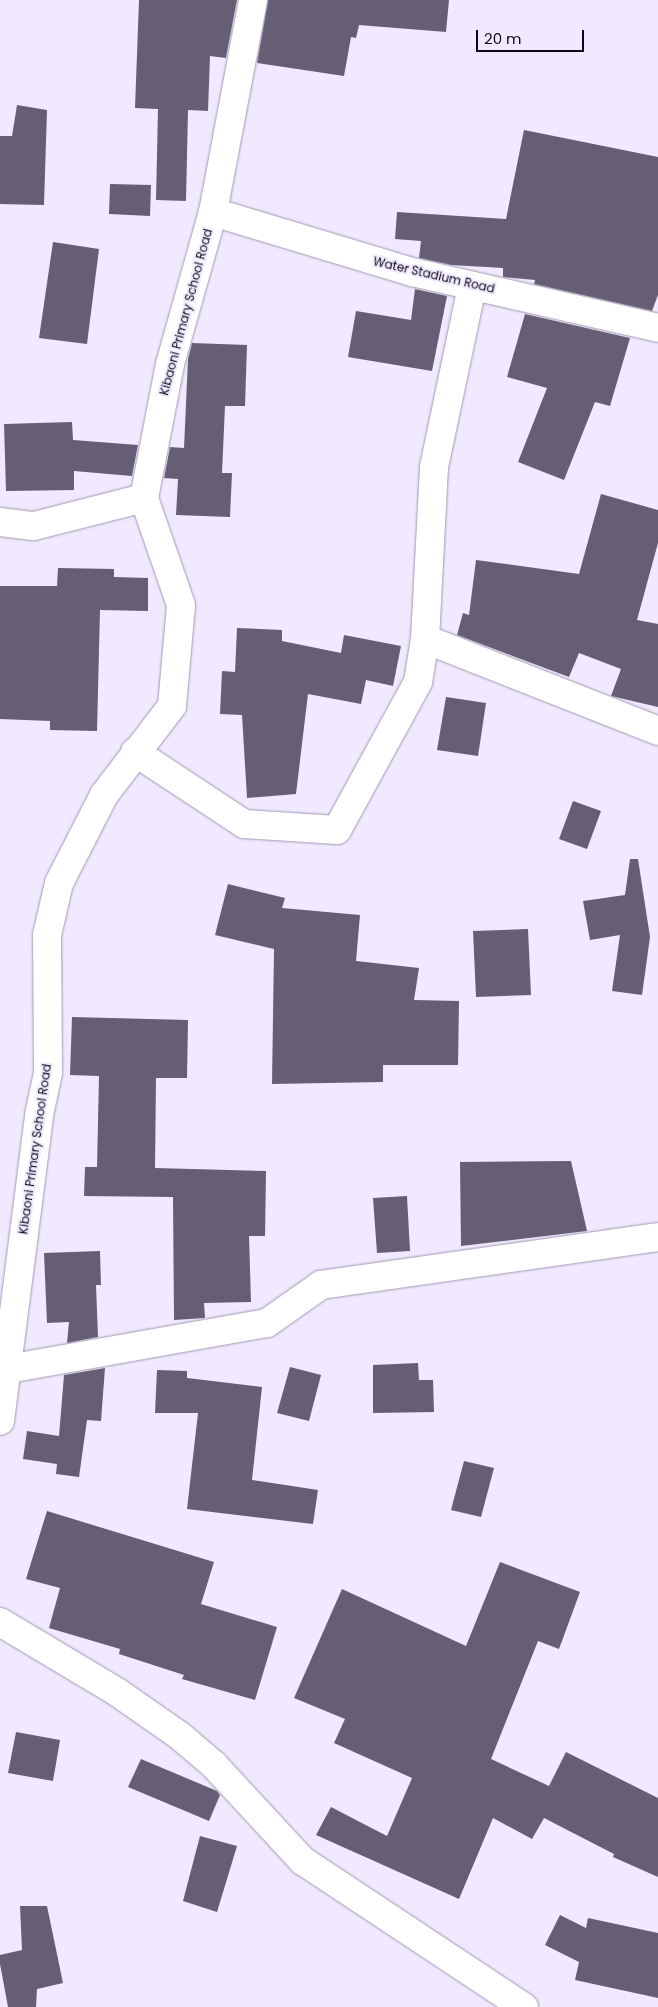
<!DOCTYPE html>
<html>
<head>
<meta charset="utf-8">
<style>
	body { margin:0 }
	#map { position:relative; width:658px; height:2007px; overflow:hidden; background:#f0e9ff; font-family:Poppins,sans-serif }
	div>[style] { position:absolute }
	[style*='--x'] { left:calc(var(--x)*1px); top:calc(var(--y)*1px); width:calc(var(--w)*1px); rotate:calc(var(--a)*1deg) }
	.building>* { inset:0; background:#655e75 }
	.roads { filter:drop-shadow(0 0 1px #a099b1) drop-shadow(0 0 1px #a099b1) }
	.street>* { height:28px; margin:-14px; padding:0 14px; transform-origin:14px; border-radius:14px; background:#fff }
	span { translate:-50% -50%; white-space:nowrap; text-align:center; line-height:1.15; -webkit-text-stroke:4px #f0e9ff; paint-order:stroke }
	.street-label { font-size:12px; color:#0d0a13 }
	.scale { position:absolute; left:476px; top:30px; width:108px; height:22px; box-sizing:border-box; border:2px solid #0d0a13; border-top:0; padding-left:6px; font-size:15px; line-height:18px; white-space:nowrap; color:#0d0a13; -webkit-text-stroke:4px #f0e9ff; paint-order:stroke }
</style>
</head>
<body>
<div id="map">
	<div class="building">
		<div style="clip-path:polygon(139px 0,237px 0,226px 58px,210px 56px,208px 111px,188px 110px,186px 201px,156px 200px,158px 109px,135px 108px)"></div>
		<div style="clip-path:polygon(268px 0,449px 0,446px 32px,359px 25px,356px 38px,351px 37px,344px 76px,257px 63px)"></div>
		<div style="clip-path:polygon(17px 105px,47px 110px,44px 205px,0 204px,0 136px,12px 136px)"></div>
		<div style="clip-path:polygon(524px 130px,658px 157px,658px 295px,652px 311px,534px 284px,535px 280px,503px 277px,503px 268px,451px 265px,419px 258px,421px 241px,395px 239px,397px 212px,506px 219px)"></div>
		<div style="clip-path:polygon(110px 184px,151px 185px,150px 216px,109px 214px)"></div>
		<div style="clip-path:polygon(53px 242px,99px 249px,87px 344px,39px 338px)"></div>
		<div style="clip-path:polygon(415px 289px,447px 296px,432px 371px,348px 357px,356px 311px,411px 320px)"></div>
		<div style="clip-path:polygon(525px 314px,630px 338px,610px 406px,595px 402px,564px 480px,518px 462px,547px 388px,507px 377px)"></div>
		<div style="clip-path:polygon(192px 343px,247px 345px,245px 406px,225px 406px,222px 473px,232px 473px,230px 517px,176px 515px,178px 479px,164px 478px,170px 447px,184px 448px,188px 359px)"></div>
		<div style="clip-path:polygon(72px 422px,73px 440px,138px 445px,132px 476px,74px 471px,74px 490px,6px 491px,4px 424px)"></div>
		<div style="clip-path:polygon(601px 494px,658px 510px,658px 543px,637px 620px,658px 624px,658px 707px,611px 696px,621px 669px,579px 653px,569px 677px,457px 635px,463px 613px,469px 615px,476px 560px,579px 574px)"></div>
		<div style="clip-path:polygon(58px 568px,114px 569px,114px 577px,148px 578px,148px 611px,100px 610px,97px 731px,50px 730px,50px 721px,0 719px,0 586px,57px 586px)"></div>
		<div style="clip-path:polygon(237px 628px,282px 630px,282px 641px,341px 653px,344px 635px,401px 646px,393px 686px,366px 680px,361px 704px,308px 694px,296px 794px,247px 798px,242px 715px,220px 714px,222px 671px,235px 672px)"></div>
		<div style="clip-path:polygon(446px 697px,486px 703px,478px 756px,437px 750px)"></div>
		<div style="clip-path:polygon(573px 801px,601px 811px,587px 849px,559px 839px)"></div>
		<div style="clip-path:polygon(630px 859px,638px 859px,650px 937px,642px 995px,612px 991px,620px 935px,590px 940px,583px 901px,625px 895px)"></div>
		<div style="clip-path:polygon(228px 884px,285px 898px,282px 908px,360px 915px,356px 961px,419px 968px,414px 1000px,459px 1001px,458px 1065px,383px 1065px,383px 1082px,272px 1084px,274px 949px,215px 935px)"></div>
		<div style="clip-path:polygon(528px 929px,531px 995px,476px 997px,473px 931px)"></div>
		<div style="clip-path:polygon(72px 1017px,188px 1020px,187px 1078px,156px 1078px,155px 1168px,266px 1171px,265px 1236px,249px 1236px,251px 1302px,204px 1303px,205px 1318px,174px 1320px,173px 1197px,84px 1196px,85px 1167px,97px 1167px,99px 1076px,70px 1075px)"></div>
		<div style="clip-path:polygon(571px 1161px,587px 1231px,461px 1246px,460px 1162px)"></div>
		<div style="clip-path:polygon(407px 1196px,410px 1251px,377px 1253px,373px 1198px)"></div>
		<div style="clip-path:polygon(100px 1251px,101px 1285px,96px 1285px,98px 1337px,67px 1343px,69px 1322px,47px 1323px,44px 1253px)"></div>
		<div style="clip-path:polygon(418px 1363px,419px 1380px,433px 1380px,434px 1412px,373px 1413px,373px 1365px)"></div>
		<div style="clip-path:polygon(290px 1367px,321px 1375px,309px 1421px,277px 1413px)"></div>
		<div style="clip-path:polygon(105px 1368px,101px 1421px,87px 1420px,79px 1477px,56px 1474px,57px 1464px,23px 1459px,27px 1431px,59px 1436px,64px 1375px)"></div>
		<div style="clip-path:polygon(157px 1370px,187px 1371px,187px 1378px,262px 1387px,252px 1480px,318px 1490px,313px 1524px,187px 1509px,198px 1413px,155px 1413px)"></div>
		<div style="clip-path:polygon(464px 1461px,494px 1468px,481px 1517px,451px 1510px)"></div>
		<div style="clip-path:polygon(47px 1511px,214px 1562px,201px 1604px,277px 1627px,255px 1700px,182px 1679px,184px 1675px,119px 1654px,120px 1649px,49px 1628px,60px 1588px,26px 1579px)"></div>
		<div style="clip-path:polygon(500px 1562px,580px 1592px,559px 1649px,538px 1641px,491px 1759px,549px 1786px,566px 1752px,658px 1798px,658px 1877px,613px 1857px,614px 1854px,544px 1818px,532px 1839px,493px 1818px,459px 1899px,316px 1835px,331px 1807px,387px 1836px,412px 1778px,334px 1743px,345px 1719px,294px 1698px,342px 1589px,466px 1646px)"></div>
		<div style="clip-path:polygon(16px 1732px,60px 1740px,53px 1781px,8px 1773px)"></div>
		<div style="clip-path:polygon(141px 1759px,217px 1791px,220px 1795px,209px 1821px,128px 1787px)"></div>
		<div style="clip-path:polygon(200px 1836px,237px 1846px,217px 1912px,183px 1901px)"></div>
		<div style="clip-path:polygon(20px 1906px,47px 1906px,63px 1983px,37px 1989px,36px 2007px,8px 2007px,0 1964px,0 1955px,22px 1950px)"></div>
		<div style="clip-path:polygon(560px 1915px,586px 1928px,588px 1918px,658px 1933px,658px 1998px,575px 1980px,579px 1962px,545px 1945px)"></div>
	</div>
	<div class="roads">
		<div class="street">
			<div style="--x:213;--y:212;--w:208;--a:16.8"></div>
			<div style="--x:412;--y:272;--w:252;--a:12.8"></div>
			<div style="--x:0;--y:522;--w:34;--a:7"></div>
			<div style="--x:34;--y:526;--w:114;--a:-14.3"></div>
			<div style="--x:425;--y:639;--w:251;--a:21.5"></div>
			<div style="--x:135;--y:752;--w:131;--a:33.4"></div>
			<div style="--x:244;--y:824;--w:93;--a:3.7"></div>
			<div style="--x:337;--y:830;--w:169;--a:-61.3"></div>
			<div style="--x:418;--y:682;--w:44;--a:-80.8"></div>
			<div style="--x:425;--y:639;--w:172;--a:-87"></div>
			<div style="--x:434;--y:467;--w:185;--a:-78.1"></div>
			<div style="--x:8;--y:1369;--w:263;--a:-10.1"></div>
			<div style="--x:267;--y:1323;--w:66;--a:-35.1"></div>
			<div style="--x:321;--y:1285;--w:340;--a:-8.1"></div>
			<div style="--x:0;--y:1421;--w:308;--a:-82.7"></div>
			<div style="--x:39;--y:1115;--w:43;--a:-77.9"></div>
			<div style="--x:48;--y:1073;--w:138;--a:-90.4"></div>
			<div style="--x:47;--y:935;--w:53;--a:-77"></div>
			<div style="--x:59;--y:883;--w:99;--a:-62.9"></div>
			<div style="--x:104;--y:795;--w:112;--a:-52.6"></div>
			<div style="--x:172;--y:706;--w:101;--a:-84.9"></div>
			<div style="--x:181;--y:605;--w:113;--a:-109.1"></div>
			<div style="--x:144;--y:498;--w:136;--a:-79"></div>
			<div style="--x:170;--y:364;--w:158;--a:-74.2"></div>
			<div style="--x:213;--y:212;--w:216;--a:-79.3"></div>
			<div style="--x:0;--y:1622;--w:136;--a:30.9"></div>
			<div style="--x:117;--y:1692;--w:77;--a:34.9"></div>
			<div style="--x:180;--y:1736;--w:45;--a:40.5"></div>
			<div style="--x:214;--y:1765;--w:131;--a:47.2"></div>
			<div style="--x:303;--y:1861;--w:265;--a:33.5"></div>
		</div>
	</div>
	<div class="street-label">
		<span style="left:434px;top:275px;rotate:13deg">Water Stadium Road</span>
		<span style="left:186px;top:312px;rotate:-75deg">Kibaoni Primary School Road</span>
		<span style="left:35px;top:1149px;rotate:-82deg">Kibaoni Primary School Road</span>
	</div>
	<div class="scale">20 m</div>
</div>
</body>
</html>
